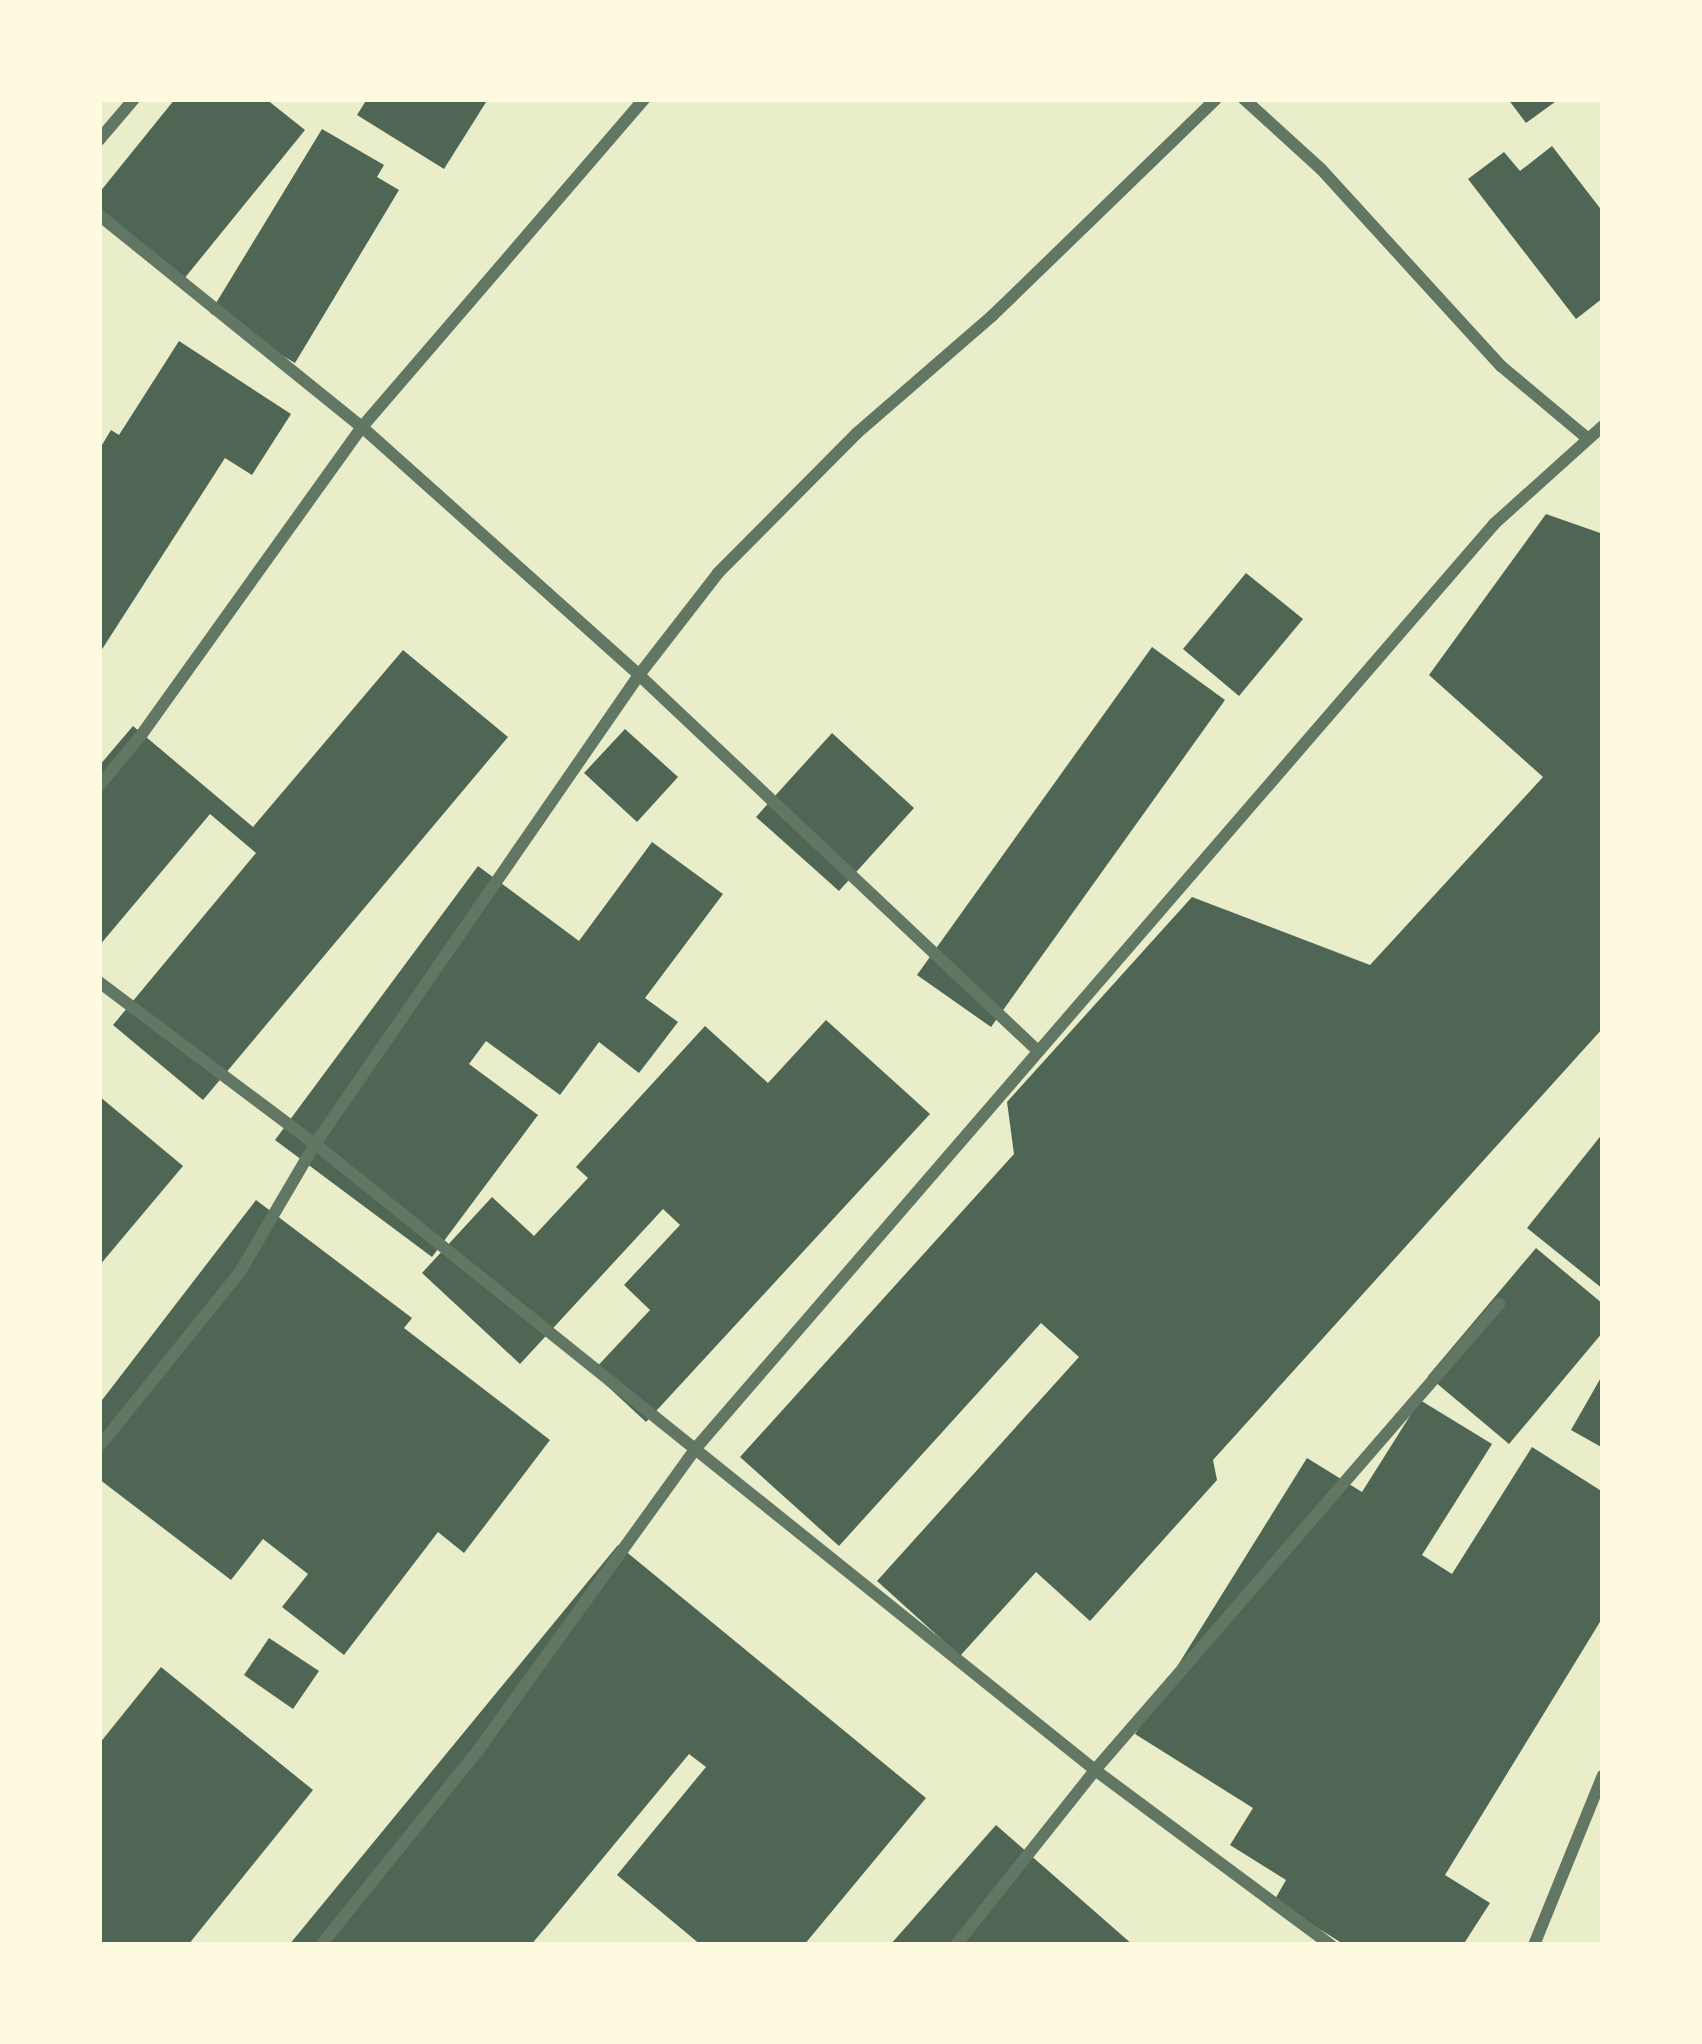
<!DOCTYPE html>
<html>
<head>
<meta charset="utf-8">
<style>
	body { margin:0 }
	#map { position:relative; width:1702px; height:2044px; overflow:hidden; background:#e9edc9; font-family:"Source Sans 3",sans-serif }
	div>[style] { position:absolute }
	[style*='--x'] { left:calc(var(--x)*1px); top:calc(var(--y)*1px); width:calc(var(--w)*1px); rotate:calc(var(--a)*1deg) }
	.building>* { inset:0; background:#4f6655 }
	.minor>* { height:12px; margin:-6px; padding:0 6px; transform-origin:6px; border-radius:6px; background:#617663 }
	span { translate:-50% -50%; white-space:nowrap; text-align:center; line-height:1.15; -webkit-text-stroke:9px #fefae0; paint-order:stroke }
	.frame { position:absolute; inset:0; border:102px solid #fefae0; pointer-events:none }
</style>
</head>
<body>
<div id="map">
	<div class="building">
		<div style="clip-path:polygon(175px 99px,266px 99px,305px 130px,179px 285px,99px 220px,99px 193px)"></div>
		<div style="clip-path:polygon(367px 99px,488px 99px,444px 169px,357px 115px)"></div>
		<div style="clip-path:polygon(1508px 99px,1559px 99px,1526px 123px)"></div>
		<div style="clip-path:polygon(322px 129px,384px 165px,377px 177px,399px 190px,295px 363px,210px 313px)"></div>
		<div style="clip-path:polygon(1552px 146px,1603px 212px,1603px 298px,1576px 319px,1468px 179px,1504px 152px,1520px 171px)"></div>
		<div style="clip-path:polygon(179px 341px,291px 414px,252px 475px,225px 458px,99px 654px,99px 450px,111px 430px,119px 435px)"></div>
		<div style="clip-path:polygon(1546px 514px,1603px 534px,1603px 1028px,1213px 1460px,1217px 1480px,1090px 1621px,1036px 1572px,960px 1656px,877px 1581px,1079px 1357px,1041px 1323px,839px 1546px,740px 1457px,1014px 1154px,1007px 1102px,1192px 897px,1370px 965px,1543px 777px,1429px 675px)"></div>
		<div style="clip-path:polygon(1246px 573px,1303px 619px,1239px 696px,1183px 649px)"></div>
		<div style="clip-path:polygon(1152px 647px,1225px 700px,991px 1027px,917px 975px)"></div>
		<div style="clip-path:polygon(403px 650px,508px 737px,203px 1100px,113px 1025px,256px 853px,210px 814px,99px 946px,99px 766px,133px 726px,253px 827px)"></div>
		<div style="clip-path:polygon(625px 729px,678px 777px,637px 822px,584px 773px)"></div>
		<div style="clip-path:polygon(832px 733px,914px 808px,839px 891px,756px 817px)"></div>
		<div style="clip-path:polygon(652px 842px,723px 894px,645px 998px,678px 1022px,639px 1073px,599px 1042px,560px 1095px,486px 1041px,469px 1064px,538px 1115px,432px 1257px,275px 1140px,478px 866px,579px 941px)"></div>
		<div style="clip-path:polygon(826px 1020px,930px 1114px,646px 1422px,592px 1372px,650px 1310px,624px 1285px,680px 1225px,663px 1209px,520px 1364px,422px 1273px,492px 1197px,534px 1236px,588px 1178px,576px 1167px,705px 1026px,768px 1083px)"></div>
		<div style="clip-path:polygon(99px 1096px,183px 1166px,99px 1266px)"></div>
		<div style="clip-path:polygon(1603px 1133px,1603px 1289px,1527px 1228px)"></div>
		<div style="clip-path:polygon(256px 1200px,412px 1318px,404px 1328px,550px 1440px,464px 1553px,438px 1532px,344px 1655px,282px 1607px,308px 1574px,263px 1539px,231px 1580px,99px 1479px,99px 1404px)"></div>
		<div style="clip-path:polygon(1536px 1248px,1603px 1304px,1603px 1332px,1509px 1444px,1428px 1376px)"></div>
		<div style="clip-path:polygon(1603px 1374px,1603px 1448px,1571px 1430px)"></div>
		<div style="clip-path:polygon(1420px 1400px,1492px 1444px,1422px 1555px,1452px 1574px,1532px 1447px,1603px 1492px,1603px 1617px,1445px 1875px,1490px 1903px,1463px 1945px,1345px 1945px,1274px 1901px,1286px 1880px,1230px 1845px,1253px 1808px,1135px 1734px,1307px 1458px,1362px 1492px)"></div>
		<div style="clip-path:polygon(618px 1545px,926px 1798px,804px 1945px,701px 1945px,617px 1875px,706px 1767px,689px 1754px,531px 1945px,289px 1945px)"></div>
		<div style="clip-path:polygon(269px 1638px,319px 1671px,293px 1709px,244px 1675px)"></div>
		<div style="clip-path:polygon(161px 1667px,313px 1790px,188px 1945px,99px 1945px,99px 1744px)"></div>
		<div style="clip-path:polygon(996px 1825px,1133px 1945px,890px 1945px)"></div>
	</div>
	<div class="minor">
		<div style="--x:1244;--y:99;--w:104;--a:42.3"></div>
		<div style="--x:1321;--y:169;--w:267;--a:47.6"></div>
		<div style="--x:1501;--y:366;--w:112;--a:39.9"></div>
		<div style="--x:99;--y:140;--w:54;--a:-49.5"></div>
		<div style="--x:99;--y:215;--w:338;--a:38.9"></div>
		<div style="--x:362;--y:427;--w:372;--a:41.8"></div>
		<div style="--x:639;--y:675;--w:570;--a:124.64"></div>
		<div style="--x:315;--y:1144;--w:148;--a:120.4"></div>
		<div style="--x:240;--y:1272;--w:225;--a:128.9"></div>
		<div style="--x:99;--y:786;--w:67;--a:-50.4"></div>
		<div style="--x:142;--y:734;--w:378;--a:-54.4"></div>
		<div style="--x:362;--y:427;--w:433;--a:-49.3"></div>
		<div style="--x:99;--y:982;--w:270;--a:36.9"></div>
		<div style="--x:315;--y:1144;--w:1000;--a:38.75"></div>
		<div style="--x:1095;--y:1770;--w:294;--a:36.6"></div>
		<div style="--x:1038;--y:1051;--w:548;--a:-136.7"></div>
		<div style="--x:639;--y:675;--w:129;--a:-52.2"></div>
		<div style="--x:718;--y:573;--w:197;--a:-45.2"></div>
		<div style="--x:857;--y:433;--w:179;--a:-40.9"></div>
		<div style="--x:992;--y:316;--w:312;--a:-44.1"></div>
		<div style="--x:321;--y:1945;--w:252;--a:-51.1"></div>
		<div style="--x:479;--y:1749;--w:371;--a:-54.2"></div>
		<div style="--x:696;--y:1448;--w:1221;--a:-49.18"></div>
		<div style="--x:1494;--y:524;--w:147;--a:-42"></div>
		<div style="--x:956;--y:1945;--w:223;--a:-51.5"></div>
		<div style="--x:1095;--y:1770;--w:617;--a:-49.08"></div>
		<div style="--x:1534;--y:1945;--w:183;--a:-67.9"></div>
	</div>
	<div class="frame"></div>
</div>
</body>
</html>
